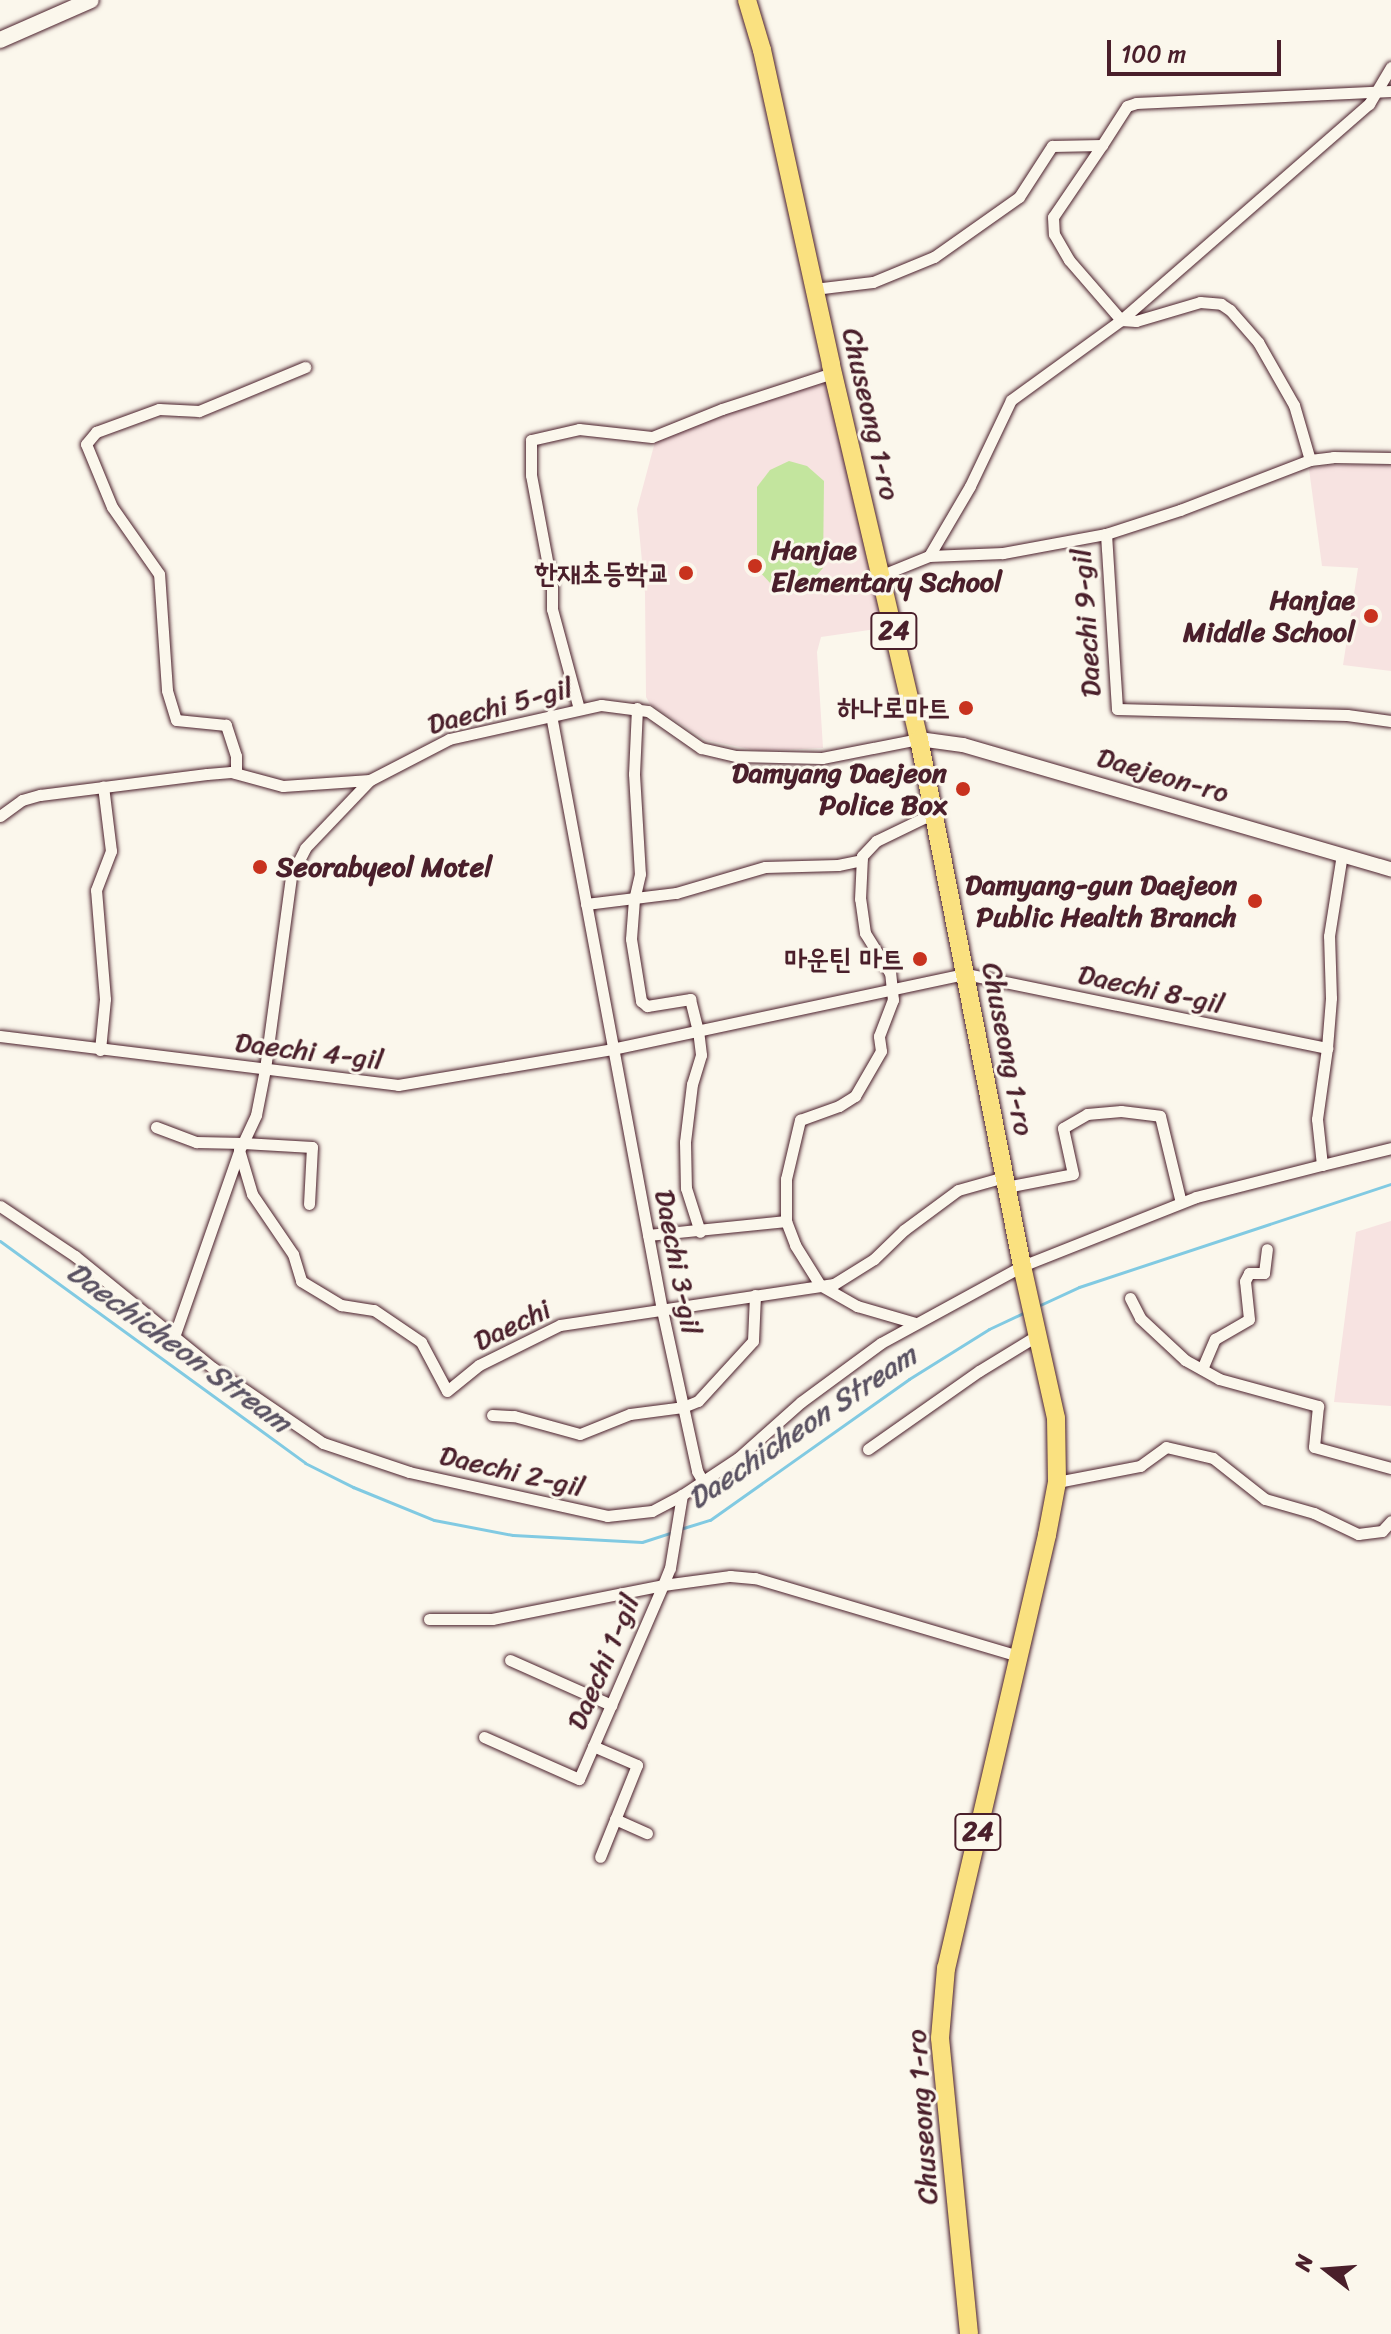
<!DOCTYPE html>
<html>
<head>
<meta charset="utf-8">
<style>
	body { margin:0 }
	#map { position:relative; width:1391px; height:2334px; overflow:hidden; background:#fbf7ec; font-family:Sriracha,"Poor Story",sans-serif }
	div>[style] { position:absolute }
	[style*='--x'] { left:calc(var(--x)*1px); top:calc(var(--y)*1px); width:calc(var(--w)*1px); rotate:calc(var(--a)*1deg) }
	.built>* { inset:0; background:#f7e3e1 }
	.green>* { inset:0; background:#c3e59e }
	.stream>* { height:3px; margin:-1.5px; padding:0 1.5px; transform-origin:1.5px; border-radius:1.5px; background:#81cae2 }
	.roads { filter:drop-shadow(0 0 2px #4a1f2b) drop-shadow(0 0 2px #4a1f2b) }
	.minor>* { height:11px; margin:-5.5px; padding:0 5.5px; transform-origin:5.5px; border-radius:5.5px; background:#fbf7ec }
	.tertiary>* { height:14px; margin:-7px; padding:0 7px; transform-origin:7px; border-radius:7px; background:#fbf7ec }
	.secondary>* { height:16px; margin:-8px; padding:0 8px; transform-origin:8px; border-radius:8px; background:#fbf7ec }
	.primary>* { height:18px; margin:-9px; padding:0 9px; transform-origin:9px; border-radius:9px; background:#fae180 }
	.dots>* { width:22px; height:22px; translate:-50% -50%; box-sizing:border-box; border:4px solid #fbf7ec; border-radius:50% }
	span { translate:-50% -50%; white-space:nowrap; text-align:center; line-height:1.15; -webkit-text-stroke:6px #fbf7ec; paint-order:stroke }
	.shield-label span { padding:2px 6px; background:#fbf7ec; border:2px solid; border-radius:6px; -webkit-text-stroke-width:0 }
	.shield-label { font-size:26px; color:#4a1f2b; font-weight:700 }
	.street-label { font-size:28px; color:#4a1f2b }
	.poi-label { font-size:28px; color:#4a1f2b; font-weight:700 }
	.left { translate:0 -50%; text-align:left }
	.right { translate:-100% -50%; text-align:right }
	.water-label { font-size:30px; color:#5a5262; font-style:italic }
	.north { position:absolute; left:1287px; top:2230px; width:80px; height:80px; -webkit-text-stroke:6px #fbf7ec; paint-order:stroke; rotate:287deg; font-size:22px; font-weight:700; line-height:32px; text-align:center; color:#4a1f2b }
	.north::after { content:''; display:block; margin:auto; width:28px; height:36px; background:#4a1f2b; clip-path:polygon(50% 0,100% 100%,50% 72%,0 100%) }
	.scale { position:absolute; left:1107px; top:40px; width:174px; height:36px; box-sizing:border-box; border:4px solid #4a1f2b; border-top:0; padding-left:10px; font-size:24px; line-height:28px; white-space:nowrap; color:#4a1f2b; -webkit-text-stroke:6px #fbf7ec; paint-order:stroke }
</style>
</head>
<body>
<div id="map">
	<div class="built">
		<div style="clip-path:polygon(827px 378px,883px 628px,821px 637px,817px 652px,823px 748px,759px 751px,706px 740px,650px 704px,646px 697px,645px 593px,637px 509px,656px 438px)"></div>
		<div style="clip-path:polygon(1331px 465px,1391px 465px,1391px 671px,1343px 665px,1358px 568px,1322px 566px,1309px 469px)"></div>
		<div style="clip-path:polygon(1391px 1221px,1391px 1406px,1334px 1402px,1356px 1232px)"></div>
	</div>
	<div class="green">
		<div style="clip-path:polygon(789px 461px,807px 466px,824px 481px,823px 568px,809px 584px,793px 590px,772px 585px,757px 569px,757px 487px,770px 470px)"></div>
	</div>
	<div class="stream">
		<div style="--x:0;--y:1241;--w:377;--a:36"></div>
		<div style="--x:305;--y:1463;--w:54;--a:26.6"></div>
		<div style="--x:353;--y:1487;--w:87;--a:22.2"></div>
		<div style="--x:434;--y:1520;--w:80;--a:10.8"></div>
		<div style="--x:513;--y:1535;--w:129;--a:3.1"></div>
		<div style="--x:642;--y:1542;--w:33;--a:-18"></div>
		<div style="--x:1038;--y:1306;--w:45;--a:-24.9"></div>
		<div style="--x:1079;--y:1287;--w:329;--a:-18.3"></div>
		<div style="--x:680;--y:1529;--w:31;--a:-17"></div>
		<div style="--x:710;--y:1520;--w:244;--a:-35.3"></div>
		<div style="--x:909;--y:1379;--w:94;--a:-32"></div>
		<div style="--x:989;--y:1329;--w:38;--a:-25"></div>
	</div>
	<div class="roads">
		<div class="minor">
			<div style="--x:1102;--y:145;--w:87;--a:124.2"></div>
			<div style="--x:1053;--y:217;--w:17;--a:87"></div>
			<div style="--x:1054;--y:234;--w:30;--a:60"></div>
			<div style="--x:1069;--y:260;--w:79;--a:49.1"></div>
			<div style="--x:1121;--y:320;--w:15;--a:4"></div>
			<div style="--x:1136;--y:321;--w:67;--a:-16.5"></div>
			<div style="--x:1200;--y:302;--w:21;--a:5"></div>
			<div style="--x:1221;--y:304;--w:11;--a:34"></div>
			<div style="--x:1230;--y:310;--w:43;--a:48.8"></div>
			<div style="--x:1258;--y:342;--w:73;--a:60.3"></div>
			<div style="--x:1294;--y:405;--w:57;--a:73.8"></div>
			<div style="--x:1310;--y:460;--w:139;--a:159"></div>
			<div style="--x:1180;--y:510;--w:78;--a:162"></div>
			<div style="--x:814;--y:289;--w:59;--a:-6.8"></div>
			<div style="--x:873;--y:282;--w:66;--a:-22.3"></div>
			<div style="--x:934;--y:257;--w:104;--a:-35.2"></div>
			<div style="--x:1019;--y:197;--w:61;--a:-57.1"></div>
			<div style="--x:1052;--y:146;--w:50;--a:-1.1"></div>
			<div style="--x:1102;--y:145;--w:46;--a:-57.3"></div>
			<div style="--x:1127;--y:106;--w:9;--a:-18"></div>
			<div style="--x:1136;--y:103;--w:255;--a:-2.7"></div>
			<div style="--x:1310;--y:460;--w:23;--a:-7"></div>
			<div style="--x:1333;--y:457;--w:58;--a:1"></div>
			<div style="--x:929;--y:556;--w:81;--a:-59.6"></div>
			<div style="--x:970;--y:486;--w:95;--a:-64.5"></div>
			<div style="--x:1011;--y:400;--w:136;--a:-36"></div>
			<div style="--x:1121;--y:320;--w:329;--a:-41.1"></div>
			<div style="--x:1369;--y:104;--w:43;--a:-59.3"></div>
			<div style="--x:882;--y:575;--w:51;--a:-22"></div>
			<div style="--x:929;--y:556;--w:74;--a:-2.3"></div>
			<div style="--x:1003;--y:553;--w:105;--a:-10.5"></div>
			<div style="--x:1106;--y:534;--w:175;--a:86.4"></div>
			<div style="--x:1117;--y:709;--w:230;--a:1.5"></div>
			<div style="--x:1347;--y:715;--w:44;--a:7.8"></div>
			<div style="--x:637;--y:708;--w:66;--a:92.6"></div>
			<div style="--x:634;--y:774;--w:100;--a:86.6"></div>
			<div style="--x:640;--y:874;--w:26;--a:103"></div>
			<div style="--x:634;--y:899;--w:40;--a:94.3"></div>
			<div style="--x:631;--y:939;--w:63;--a:80.8"></div>
			<div style="--x:641;--y:1001;--w:8;--a:40"></div>
			<div style="--x:647;--y:1006;--w:44;--a:-9.2"></div>
			<div style="--x:690;--y:999;--w:32;--a:76"></div>
			<div style="--x:698;--y:1030;--w:25;--a:83"></div>
			<div style="--x:701;--y:1055;--w:30;--a:107"></div>
			<div style="--x:692;--y:1084;--w:58;--a:96.9"></div>
			<div style="--x:685;--y:1142;--w:46;--a:88.8"></div>
			<div style="--x:686;--y:1188;--w:46;--a:72.3"></div>
			<div style="--x:579;--y:709;--w:104;--a:-105.1"></div>
			<div style="--x:552;--y:609;--w:22;--a:-90"></div>
			<div style="--x:552;--y:587;--w:114;--a:-100.6"></div>
			<div style="--x:531;--y:475;--w:35;--a:-90"></div>
			<div style="--x:531;--y:440;--w:49;--a:-12.9"></div>
			<div style="--x:579;--y:429;--w:73;--a:6.3"></div>
			<div style="--x:652;--y:437;--w:75;--a:-21.8"></div>
			<div style="--x:722;--y:409;--w:117;--a:-18"></div>
			<div style="--x:551;--y:715;--w:605;--a:79.43"></div>
			<div style="--x:662;--y:1310;--w:165;--a:77.7"></div>
			<div style="--x:697;--y:1471;--w:13;--a:61"></div>
			<div style="--x:236;--y:773;--w:17;--a:-90"></div>
			<div style="--x:236;--y:756;--w:33;--a:-108"></div>
			<div style="--x:226;--y:725;--w:50;--a:-174.3"></div>
			<div style="--x:176;--y:720;--w:31;--a:-107"></div>
			<div style="--x:167;--y:690;--w:116;--a:-93.9"></div>
			<div style="--x:159;--y:574;--w:82;--a:-125"></div>
			<div style="--x:112;--y:507;--w:68;--a:-112.4"></div>
			<div style="--x:86;--y:444;--w:16;--a:-50"></div>
			<div style="--x:96;--y:432;--w:67;--a:-20.1"></div>
			<div style="--x:159;--y:409;--w:40;--a:2.9"></div>
			<div style="--x:199;--y:411;--w:115;--a:-22.5"></div>
			<div style="--x:0;--y:816;--w:27;--a:-36"></div>
			<div style="--x:22;--y:800;--w:19;--a:-16"></div>
			<div style="--x:40;--y:795;--w:168;--a:-7.2"></div>
			<div style="--x:207;--y:774;--w:24;--a:-5"></div>
			<div style="--x:231;--y:772;--w:54;--a:15.1"></div>
			<div style="--x:283;--y:786;--w:87;--a:-3.9"></div>
			<div style="--x:370;--y:780;--w:89;--a:-27.4"></div>
			<div style="--x:449;--y:739;--w:156;--a:-12.6"></div>
			<div style="--x:601;--y:705;--w:47;--a:7.3"></div>
			<div style="--x:648;--y:711;--w:65;--a:34.9"></div>
			<div style="--x:701;--y:748;--w:36;--a:13"></div>
			<div style="--x:736;--y:756;--w:86;--a:1.3"></div>
			<div style="--x:822;--y:758;--w:99;--a:-11.1"></div>
			<div style="--x:586;--y:904;--w:91;--a:-7"></div>
			<div style="--x:676;--y:893;--w:93;--a:-16.3"></div>
			<div style="--x:765;--y:867;--w:73;--a:-1.6"></div>
			<div style="--x:838;--y:865;--w:24;--a:-12"></div>
			<div style="--x:0;--y:1036;--w:401;--a:7"></div>
			<div style="--x:398;--y:1085;--w:217;--a:-9.5"></div>
			<div style="--x:612;--y:1049;--w:362;--a:-12"></div>
			<div style="--x:966;--y:974;--w:369;--a:11.6"></div>
			<div style="--x:1327;--y:1048;--w:72;--a:98"></div>
			<div style="--x:1317;--y:1119;--w:46;--a:83.8"></div>
			<div style="--x:1322;--y:1165;--w:71;--a:-13.8"></div>
			<div style="--x:1327;--y:1048;--w:50;--a:-85.4"></div>
			<div style="--x:1331;--y:998;--w:62;--a:-91.8"></div>
			<div style="--x:1329;--y:936;--w:83;--a:-81"></div>
			<div style="--x:100;--y:1050;--w:51;--a:-84.4"></div>
			<div style="--x:105;--y:999;--w:109;--a:-94.7"></div>
			<div style="--x:96;--y:890;--w:42;--a:-69"></div>
			<div style="--x:111;--y:851;--w:65;--a:-97"></div>
			<div style="--x:156;--y:1127;--w:43;--a:20.6"></div>
			<div style="--x:196;--y:1142;--w:47;--a:1.2"></div>
			<div style="--x:243;--y:1143;--w:8;--a:120"></div>
			<div style="--x:239;--y:1150;--w:46;--a:73.5"></div>
			<div style="--x:252;--y:1194;--w:73;--a:55.7"></div>
			<div style="--x:293;--y:1254;--w:28;--a:73"></div>
			<div style="--x:301;--y:1281;--w:47;--a:31"></div>
			<div style="--x:341;--y:1305;--w:33;--a:9"></div>
			<div style="--x:374;--y:1310;--w:57;--a:34.2"></div>
			<div style="--x:421;--y:1342;--w:55;--a:62"></div>
			<div style="--x:447;--y:1391;--w:41;--a:-39.1"></div>
			<div style="--x:479;--y:1365;--w:90;--a:-26.3"></div>
			<div style="--x:560;--y:1325;--w:277;--a:-8.5"></div>
			<div style="--x:834;--y:1284;--w:47;--a:-32"></div>
			<div style="--x:874;--y:1259;--w:42;--a:-44"></div>
			<div style="--x:904;--y:1230;--w:67;--a:-36.5"></div>
			<div style="--x:958;--y:1190;--w:48;--a:-15.8"></div>
			<div style="--x:1006;--y:1187;--w:68;--a:-11"></div>
			<div style="--x:1073;--y:1174;--w:47;--a:-102.3"></div>
			<div style="--x:1063;--y:1128;--w:28;--a:-30"></div>
			<div style="--x:1087;--y:1114;--w:34;--a:-5"></div>
			<div style="--x:1121;--y:1111;--w:39;--a:7"></div>
			<div style="--x:1160;--y:1116;--w:89;--a:76.4"></div>
			<div style="--x:309;--y:1204;--w:57;--a:-87"></div>
			<div style="--x:312;--y:1147;--w:69;--a:-176.7"></div>
			<div style="--x:243;--y:1143;--w:31;--a:-65"></div>
			<div style="--x:256;--y:1115;--w:47;--a:-78.9"></div>
			<div style="--x:265;--y:1069;--w:195;--a:-82.3"></div>
			<div style="--x:291;--y:876;--w:31;--a:-63"></div>
			<div style="--x:305;--y:848;--w:94;--a:-46.3"></div>
			<div style="--x:0;--y:1206;--w:90;--a:33.7"></div>
			<div style="--x:75;--y:1256;--w:178;--a:39.1"></div>
			<div style="--x:213;--y:1368;--w:133;--a:34.3"></div>
			<div style="--x:323;--y:1443;--w:91;--a:18.6"></div>
			<div style="--x:409;--y:1472;--w:203;--a:12.5"></div>
			<div style="--x:607;--y:1516;--w:45;--a:-6.3"></div>
			<div style="--x:652;--y:1511;--w:34;--a:-28"></div>
			<div style="--x:682;--y:1495;--w:67;--a:-33.5"></div>
			<div style="--x:738;--y:1458;--w:84;--a:-41.6"></div>
			<div style="--x:801;--y:1402;--w:99;--a:-36.4"></div>
			<div style="--x:881;--y:1343;--w:161;--a:-28.6"></div>
			<div style="--x:1022;--y:1266;--w:187;--a:-21.6"></div>
			<div style="--x:1196;--y:1197;--w:130;--a:-14.3"></div>
			<div style="--x:786;--y:1221;--w:42;--a:-90"></div>
			<div style="--x:786;--y:1179;--w:61;--a:-76.7"></div>
			<div style="--x:800;--y:1120;--w:41;--a:-19.7"></div>
			<div style="--x:839;--y:1106;--w:19;--a:-32"></div>
			<div style="--x:855;--y:1096;--w:52;--a:-60"></div>
			<div style="--x:881;--y:1051;--w:15;--a:-98"></div>
			<div style="--x:879;--y:1036;--w:39;--a:-69"></div>
			<div style="--x:893;--y:1000;--w:27;--a:-96"></div>
			<div style="--x:890;--y:973;--w:47;--a:-122"></div>
			<div style="--x:865;--y:933;--w:34;--a:-98"></div>
			<div style="--x:860;--y:899;--w:43;--a:-87.3"></div>
			<div style="--x:862;--y:856;--w:21;--a:-47"></div>
			<div style="--x:876;--y:841;--w:64;--a:-25.8"></div>
			<div style="--x:648;--y:1235;--w:139;--a:-5.8"></div>
			<div style="--x:786;--y:1221;--w:26;--a:69"></div>
			<div style="--x:795;--y:1245;--w:47;--a:58"></div>
			<div style="--x:820;--y:1285;--w:43;--a:29.6"></div>
			<div style="--x:857;--y:1306;--w:60;--a:16.3"></div>
			<div style="--x:1130;--y:1298;--w:22;--a:63"></div>
			<div style="--x:1140;--y:1318;--w:62;--a:43"></div>
			<div style="--x:1185;--y:1360;--w:39;--a:29"></div>
			<div style="--x:1219;--y:1379;--w:103;--a:15.3"></div>
			<div style="--x:1318;--y:1406;--w:41;--a:95.6"></div>
			<div style="--x:1314;--y:1447;--w:80;--a:15.3"></div>
			<div style="--x:174;--y:1337;--w:197;--a:-70.7"></div>
			<div style="--x:1202;--y:1369;--w:33;--a:-67"></div>
			<div style="--x:1215;--y:1339;--w:39;--a:-30"></div>
			<div style="--x:1249;--y:1319;--w:38;--a:-96"></div>
			<div style="--x:1245;--y:1281;--w:9;--a:-63"></div>
			<div style="--x:1249;--y:1273;--w:15;--a:0"></div>
			<div style="--x:1264;--y:1273;--w:24;--a:-83"></div>
			<div style="--x:492;--y:1415;--w:22;--a:3"></div>
			<div style="--x:514;--y:1416;--w:68;--a:15.3"></div>
			<div style="--x:580;--y:1434;--w:54;--a:-21.8"></div>
			<div style="--x:630;--y:1414;--w:53;--a:-7.5"></div>
			<div style="--x:683;--y:1407;--w:16;--a:-22"></div>
			<div style="--x:698;--y:1401;--w:81;--a:-47.5"></div>
			<div style="--x:753;--y:1341;--w:46;--a:-87.5"></div>
			<div style="--x:868;--y:1449;--w:136;--a:-35.1"></div>
			<div style="--x:979;--y:1371;--w:69;--a:-31.4"></div>
			<div style="--x:1057;--y:1482;--w:85;--a:-10.9"></div>
			<div style="--x:1140;--y:1466;--w:32;--a:-36"></div>
			<div style="--x:1166;--y:1447;--w:48;--a:13.2"></div>
			<div style="--x:1213;--y:1458;--w:66;--a:38.3"></div>
			<div style="--x:1265;--y:1499;--w:51;--a:15.9"></div>
			<div style="--x:1314;--y:1513;--w:49;--a:25.5"></div>
			<div style="--x:1358;--y:1534;--w:24;--a:-7"></div>
			<div style="--x:1382;--y:1531;--w:13;--a:-48"></div>
			<div style="--x:429;--y:1619;--w:63;--a:0"></div>
			<div style="--x:492;--y:1619;--w:174;--a:-11.2"></div>
			<div style="--x:663;--y:1585;--w:18;--a:-68"></div>
			<div style="--x:670;--y:1568;--w:74;--a:-80.7"></div>
			<div style="--x:510;--y:1660;--w:111;--a:24"></div>
			<div style="--x:484;--y:1737;--w:104;--a:23.9"></div>
			<div style="--x:579;--y:1779;--w:211;--a:-66.6"></div>
			<div style="--x:663;--y:1585;--w:68;--a:-7.7"></div>
			<div style="--x:730;--y:1576;--w:25;--a:5"></div>
			<div style="--x:755;--y:1578;--w:274;--a:16.5"></div>
			<div style="--x:593;--y:1746;--w:48;--a:23.4"></div>
			<div style="--x:637;--y:1765;--w:99;--a:111.9"></div>
			<div style="--x:615;--y:1819;--w:35;--a:24"></div>
		</div>
		<div class="tertiary">
			<div style="--x:919;--y:739;--w:44;--a:7.8"></div>
			<div style="--x:963;--y:745;--w:446;--a:16.2"></div>
		</div>
		<div class="secondary">
			<div style="--x:0;--y:40;--w:99;--a:-23.7"></div>
		</div>
		<div class="primary">
			<div style="--x:747;--y:0;--w:52;--a:73.3"></div>
			<div style="--x:762;--y:50;--w:322;--a:77.6"></div>
			<div style="--x:831;--y:365;--w:384;--a:76.8"></div>
			<div style="--x:919;--y:739;--w:537;--a:78.94"></div>
			<div style="--x:1022;--y:1266;--w:156;--a:77.4"></div>
			<div style="--x:1056;--y:1418;--w:64;--a:89.1"></div>
			<div style="--x:1057;--y:1482;--w:54;--a:100.7"></div>
			<div style="--x:1047;--y:1535;--w:445;--a:103.1"></div>
			<div style="--x:946;--y:1968;--w:70;--a:94.9"></div>
			<div style="--x:940;--y:2038;--w:297;--a:84.4"></div>
		</div>
	</div>
	<div class="dots">
		<div style="left:755px;top:566px;background:#c8321e"></div>
		<div style="left:686px;top:573px;background:#c8321e"></div>
		<div style="left:1371px;top:616px;background:#c8321e"></div>
		<div style="left:966px;top:708px;background:#c8321e"></div>
		<div style="left:963px;top:789px;background:#c8321e"></div>
		<div style="left:260px;top:867px;background:#c8321e"></div>
		<div style="left:1255px;top:901px;background:#c8321e"></div>
		<div style="left:920px;top:959px;background:#c8321e"></div>
	</div>
	<div class="shield-label">
		<span style="left:894px;top:631px">24</span>
		<span style="left:978px;top:1832px">24</span>
	</div>
	<div class="street-label">
		<span style="left:871px;top:414px;rotate:77deg">Chuseong 1-ro</span>
		<span style="left:1086px;top:623px;rotate:-94deg">Daechi 9-gil</span>
		<span style="left:500px;top:706px;rotate:-15deg">Daechi 5-gil</span>
		<span style="left:1163px;top:775px;rotate:16deg">Daejeon-ro</span>
		<span style="left:1151px;top:989px;rotate:12deg">Daechi 8-gil</span>
		<span style="left:1008px;top:1049px;rotate:79deg">Chuseong 1-ro</span>
		<span style="left:309px;top:1051px;rotate:7deg">Daechi 4-gil</span>
		<span style="left:678px;top:1262px;rotate:79deg">Daechi 3-gil</span>
		<span style="left:512px;top:1325px;rotate:-26deg">Daechi</span>
		<span style="left:512px;top:1471px;rotate:13deg">Daechi 2-gil</span>
		<span style="left:603px;top:1662px;rotate:-67deg">Daechi 1-gil</span>
		<span style="left:922px;top:2117px;rotate:-94deg">Chuseong 1-ro</span>
	</div>
	<div class="poi-label">
		<span class="left" style="left:771px;top:566px">Hanjae<br>Elementary School</span>
		<span class="right" style="left:670px;top:573px">한재초등학교</span>
		<span class="right" style="left:1355px;top:616px">Hanjae<br>Middle School</span>
		<span class="right" style="left:950px;top:708px">하나로마트</span>
		<span class="right" style="left:947px;top:789px">Damyang Daejeon<br>Police Box</span>
		<span class="left" style="left:276px;top:867px">Seorabyeol Motel</span>
		<span class="right" style="left:1237px;top:901px">Damyang-gun Daejeon<br>Public Health Branch</span>
		<span class="right" style="left:904px;top:959px">마운틴 마트</span>
	</div>
	<div class="water-label">
		<span style="left:179px;top:1347px;rotate:36deg">Daechicheon Stream</span>
		<span style="left:802px;top:1427px;rotate:-34deg">Daechicheon Stream</span>
	</div>
	<div class="north">N</div>
	<div class="scale">100 m</div>
</div>
</body>
</html>
